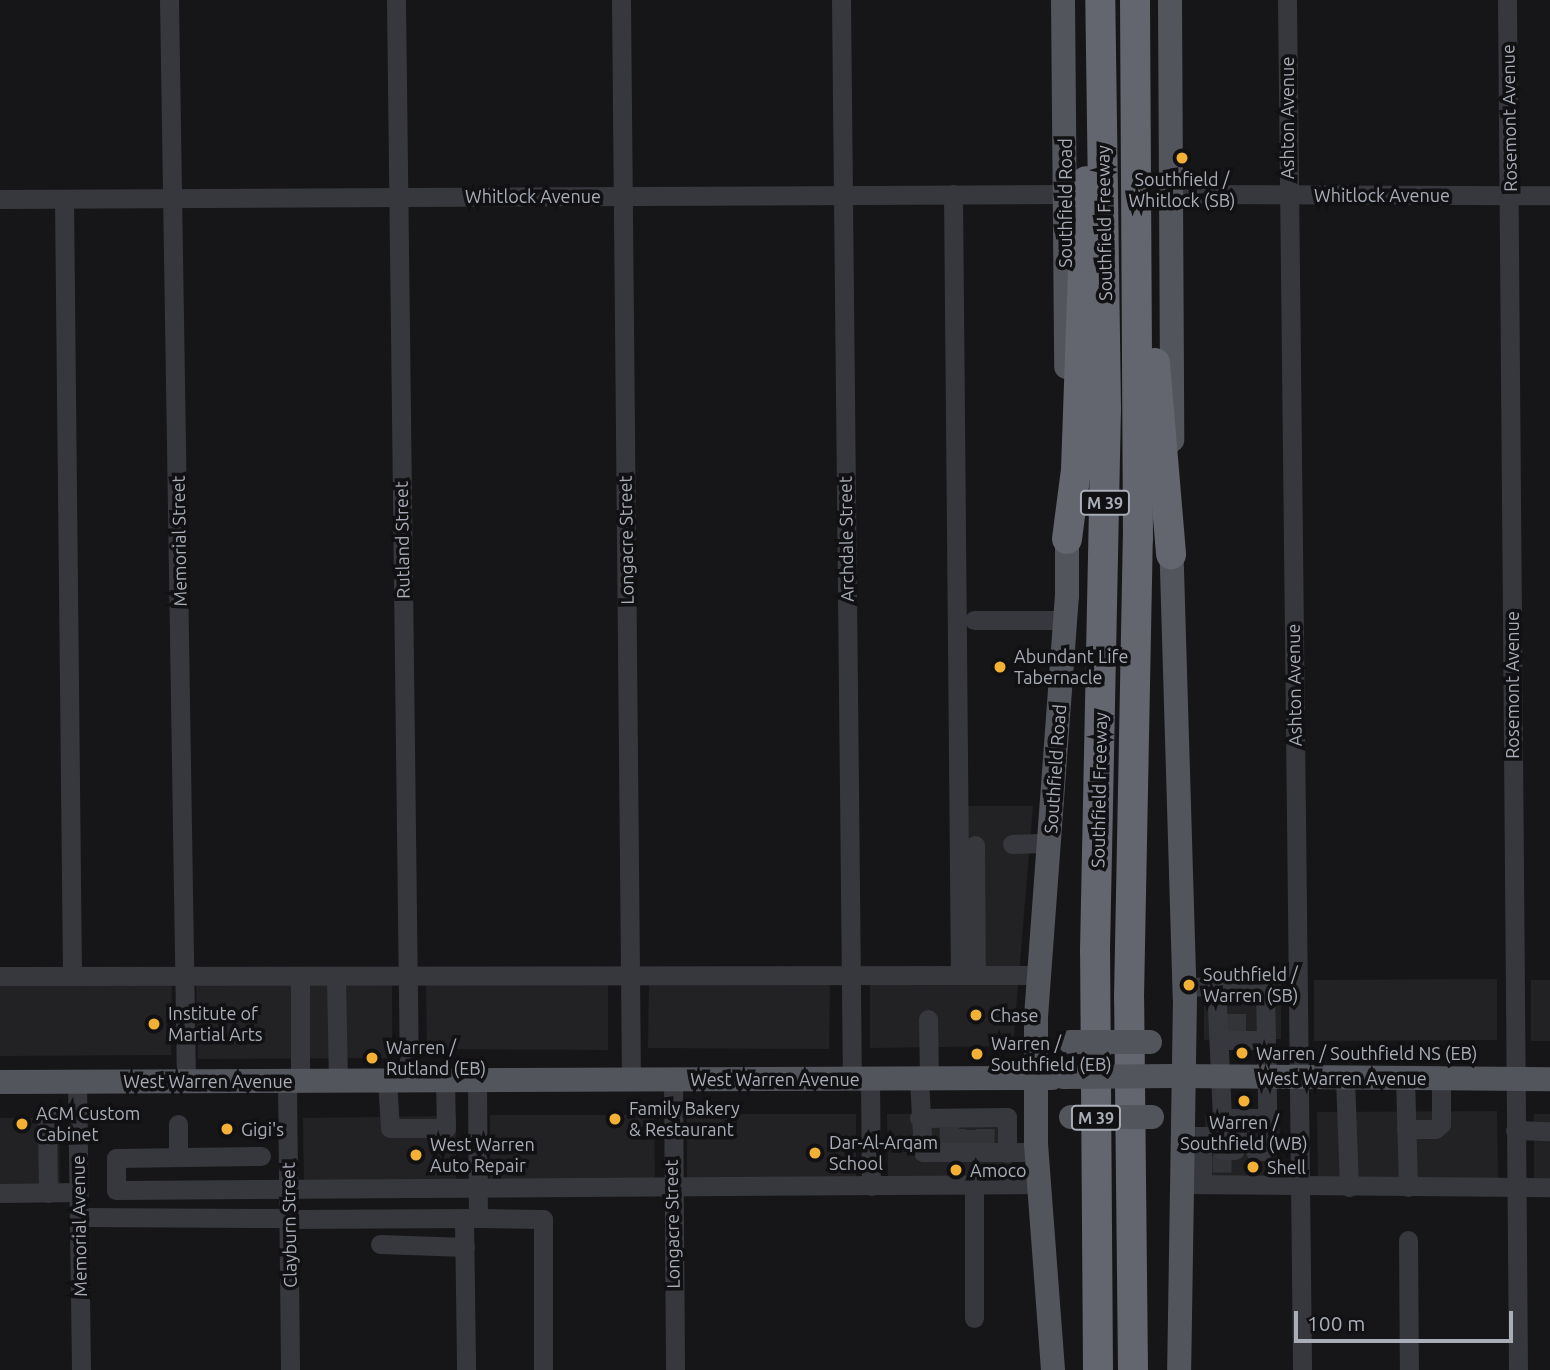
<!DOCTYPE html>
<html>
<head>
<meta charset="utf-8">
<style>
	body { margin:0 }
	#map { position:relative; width:1550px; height:1370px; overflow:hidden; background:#161618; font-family:Ubuntu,sans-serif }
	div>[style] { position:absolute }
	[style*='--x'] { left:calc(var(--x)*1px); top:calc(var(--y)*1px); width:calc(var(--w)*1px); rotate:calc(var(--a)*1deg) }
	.built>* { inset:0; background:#222225 }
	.minor-tunnel>* { height:19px; margin-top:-9.5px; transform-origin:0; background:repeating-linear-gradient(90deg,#333438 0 19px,transparent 0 29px) }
	.minor>* { height:19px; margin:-9.5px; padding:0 9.5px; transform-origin:9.5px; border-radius:9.5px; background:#37383d }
	.major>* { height:24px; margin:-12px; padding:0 12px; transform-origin:12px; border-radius:12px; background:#53555c }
	.highway>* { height:30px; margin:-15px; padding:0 15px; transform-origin:15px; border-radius:15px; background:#63666e }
	.major-bridge>* { height:24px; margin:-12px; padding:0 12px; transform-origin:12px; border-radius:12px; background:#53555c }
	.dots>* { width:19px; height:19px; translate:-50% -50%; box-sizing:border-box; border:4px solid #111113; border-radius:50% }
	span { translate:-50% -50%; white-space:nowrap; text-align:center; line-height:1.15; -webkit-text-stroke:7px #111113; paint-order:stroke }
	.shield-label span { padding:2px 5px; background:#111113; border:2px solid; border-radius:5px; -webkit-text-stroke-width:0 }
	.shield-label { font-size:16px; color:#a8adb8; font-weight:700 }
	.street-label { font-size:18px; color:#a8adb8 }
	.poi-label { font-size:18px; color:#a8adb8 }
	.left { translate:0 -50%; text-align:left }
	.scale { position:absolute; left:1294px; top:1311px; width:219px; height:32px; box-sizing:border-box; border:4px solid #a8adb8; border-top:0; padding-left:9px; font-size:21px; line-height:24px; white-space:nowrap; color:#a8adb8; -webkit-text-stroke:5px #111113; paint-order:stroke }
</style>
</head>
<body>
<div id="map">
	<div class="built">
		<div style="clip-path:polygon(964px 806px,1033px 806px,1013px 1046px,870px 1048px,870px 983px,965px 982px)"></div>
		<div style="clip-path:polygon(1281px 979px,1281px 1039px,1204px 1040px,1204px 980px)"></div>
		<div style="clip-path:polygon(1497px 979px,1497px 1040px,1314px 1041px,1314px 980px)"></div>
		<div style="clip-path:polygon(0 980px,172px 980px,171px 1055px,0 1056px)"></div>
		<div style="clip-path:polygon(608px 980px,608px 1050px,427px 1049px,426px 981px)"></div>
		<div style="clip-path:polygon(649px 980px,830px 981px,829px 1049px,648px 1048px)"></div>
		<div style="clip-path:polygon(1531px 980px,1550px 980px,1550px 1041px,1531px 1041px)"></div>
		<div style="clip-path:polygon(196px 982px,392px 982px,392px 1058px,198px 1059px)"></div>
		<div style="clip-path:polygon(1497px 1111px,1498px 1181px,1318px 1183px,1317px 1112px)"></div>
		<div style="clip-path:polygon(1012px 1113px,1012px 1179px,888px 1180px,887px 1114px)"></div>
		<div style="clip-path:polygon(687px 1114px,856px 1114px,856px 1180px,687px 1181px)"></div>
		<div style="clip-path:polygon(1205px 1114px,1279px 1114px,1281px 1177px,1207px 1178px)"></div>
		<div style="clip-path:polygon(1534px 1114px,1550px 1114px,1550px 1183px,1534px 1183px)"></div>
		<div style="clip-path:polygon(490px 1115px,654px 1115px,655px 1181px,490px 1181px)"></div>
		<div style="clip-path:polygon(456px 1116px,456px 1183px,304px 1184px,303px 1118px)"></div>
		<div style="clip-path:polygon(0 1118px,59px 1118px,60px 1189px,0 1189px)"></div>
	</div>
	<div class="minor-tunnel">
		<div style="--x:1227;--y:1023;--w:26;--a:0"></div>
		<div style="--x:949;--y:1127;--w:21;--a:87"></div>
		<div style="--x:1235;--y:1136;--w:20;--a:0"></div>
		<div style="--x:985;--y:1147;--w:20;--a:-90"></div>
		<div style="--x:966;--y:1148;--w:21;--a:-87"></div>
		<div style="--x:1222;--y:1155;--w:17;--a:90"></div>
	</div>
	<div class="minor">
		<div style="--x:169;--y:0;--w:1081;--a:89.1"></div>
		<div style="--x:396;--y:0;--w:1080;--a:89.31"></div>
		<div style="--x:621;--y:0;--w:1079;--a:89.47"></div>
		<div style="--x:841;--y:0;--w:1078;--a:89.42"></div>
		<div style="--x:1287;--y:0;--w:1370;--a:89.37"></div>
		<div style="--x:1507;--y:0;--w:1370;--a:89.54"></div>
		<div style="--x:953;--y:194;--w:781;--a:89.49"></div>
		<div style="--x:1172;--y:194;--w:378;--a:0.2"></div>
		<div style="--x:0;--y:199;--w:1065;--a:-0.27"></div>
		<div style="--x:64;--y:199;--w:777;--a:89.41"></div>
		<div style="--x:974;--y:620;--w:91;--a:0"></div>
		<div style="--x:1012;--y:844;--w:37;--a:-2"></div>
		<div style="--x:975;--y:845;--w:130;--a:89.6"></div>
		<div style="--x:0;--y:976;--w:1039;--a:-0.06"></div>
		<div style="--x:336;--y:978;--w:103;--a:88.9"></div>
		<div style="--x:1216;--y:986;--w:132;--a:87.4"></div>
		<div style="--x:1222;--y:1118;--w:46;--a:0"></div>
		<div style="--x:1184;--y:987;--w:81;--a:-1.4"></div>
		<div style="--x:1265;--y:985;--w:166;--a:89"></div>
		<div style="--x:1268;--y:1151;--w:13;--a:180"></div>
		<div style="--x:928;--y:1019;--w:59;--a:89"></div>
		<div style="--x:1220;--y:1040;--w:44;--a:0"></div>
		<div style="--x:870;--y:1078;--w:108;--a:89.5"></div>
		<div style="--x:1345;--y:1078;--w:109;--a:87.9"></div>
		<div style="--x:1405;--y:1078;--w:109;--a:88.4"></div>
		<div style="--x:673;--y:1079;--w:291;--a:89.6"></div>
		<div style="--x:919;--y:1079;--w:73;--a:86.9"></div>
		<div style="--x:923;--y:1152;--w:114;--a:0"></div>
		<div style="--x:387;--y:1080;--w:48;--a:86.4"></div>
		<div style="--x:390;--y:1128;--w:56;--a:0"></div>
		<div style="--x:446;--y:1128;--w:47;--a:-91.2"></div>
		<div style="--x:287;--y:1081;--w:289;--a:89.4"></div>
		<div style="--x:300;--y:1081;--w:104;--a:-90"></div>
		<div style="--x:477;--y:1081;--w:137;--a:89.6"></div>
		<div style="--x:478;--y:1218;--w:65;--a:0.9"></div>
		<div style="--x:543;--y:1219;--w:151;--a:90"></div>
		<div style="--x:77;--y:1082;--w:288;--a:89.2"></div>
		<div style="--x:47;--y:1116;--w:77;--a:89.3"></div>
		<div style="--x:919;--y:1118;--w:88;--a:-0.7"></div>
		<div style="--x:1007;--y:1117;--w:36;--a:90"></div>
		<div style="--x:1222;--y:1126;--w:24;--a:90"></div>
		<div style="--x:1222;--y:1150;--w:13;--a:0"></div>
		<div style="--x:1406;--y:1129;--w:29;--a:0"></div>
		<div style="--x:1435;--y:1129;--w:8;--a:-40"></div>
		<div style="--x:1441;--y:1124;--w:45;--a:-90"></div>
		<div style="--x:1515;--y:1130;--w:35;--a:2"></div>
		<div style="--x:1184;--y:1136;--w:51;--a:0"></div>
		<div style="--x:1202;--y:1136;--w:48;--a:90"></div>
		<div style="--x:261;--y:1156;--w:145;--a:179.2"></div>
		<div style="--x:116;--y:1158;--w:32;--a:90"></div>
		<div style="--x:116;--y:1190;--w:923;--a:-0.37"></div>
		<div style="--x:178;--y:1157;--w:33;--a:-90"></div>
		<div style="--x:974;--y:1184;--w:134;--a:90"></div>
		<div style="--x:1181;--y:1184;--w:369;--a:0.5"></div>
		<div style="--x:0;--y:1193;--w:78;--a:-0.7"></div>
		<div style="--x:79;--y:1217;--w:210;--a:0.3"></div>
		<div style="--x:289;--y:1219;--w:189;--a:-0.3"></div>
		<div style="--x:464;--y:1219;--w:151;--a:89.2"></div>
		<div style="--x:1408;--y:1240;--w:130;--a:89.6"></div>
		<div style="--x:380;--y:1244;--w:85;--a:2"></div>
	</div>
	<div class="major">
		<div style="--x:1063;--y:0;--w:367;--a:89.5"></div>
		<div style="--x:1170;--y:0;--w:440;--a:89.7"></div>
		<div style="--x:1171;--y:536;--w:462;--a:88.3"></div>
		<div style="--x:1185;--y:998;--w:372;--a:90.9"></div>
		<div style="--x:1172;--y:1076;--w:378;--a:0.5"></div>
		<div style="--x:0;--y:1082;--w:1052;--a:-0.22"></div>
		<div style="--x:1053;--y:1370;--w:227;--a:-94.3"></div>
		<div style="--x:1036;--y:1144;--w:127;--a:-90"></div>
		<div style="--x:1036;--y:1017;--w:422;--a:-85.8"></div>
		<div style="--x:1067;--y:596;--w:74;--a:-90"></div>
	</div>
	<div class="highway">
		<div style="--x:1155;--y:363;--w:192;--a:85.2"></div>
		<div style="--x:1067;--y:539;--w:70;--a:-82.6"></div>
		<div style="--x:1076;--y:470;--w:289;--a:-88"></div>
		<div style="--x:1098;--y:1370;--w:419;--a:-90.4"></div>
		<div style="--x:1095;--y:951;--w:542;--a:-88.84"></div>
		<div style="--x:1106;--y:409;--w:409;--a:-90.8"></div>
		<div style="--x:1133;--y:1370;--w:372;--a:-90.6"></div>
		<div style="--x:1129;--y:998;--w:460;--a:-88.9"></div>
		<div style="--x:1138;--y:538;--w:538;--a:-90.32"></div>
	</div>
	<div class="major-bridge">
		<div style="--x:1070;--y:1042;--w:80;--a:0"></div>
		<div style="--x:1063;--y:1077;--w:109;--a:-0.5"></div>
		<div style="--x:1071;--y:1117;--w:81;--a:0"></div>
	</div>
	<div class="dots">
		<div style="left:1182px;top:158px;background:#f2b134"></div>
		<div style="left:1000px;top:667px;background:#f2b134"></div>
		<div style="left:1189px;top:985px;background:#f2b134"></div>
		<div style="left:976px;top:1015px;background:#f2b134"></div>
		<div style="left:154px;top:1024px;background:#f2b134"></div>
		<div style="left:1242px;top:1053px;background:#f2b134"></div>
		<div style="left:977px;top:1054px;background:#f2b134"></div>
		<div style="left:372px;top:1058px;background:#f2b134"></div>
		<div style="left:1244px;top:1101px;background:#f2b134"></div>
		<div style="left:615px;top:1119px;background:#f2b134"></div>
		<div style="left:22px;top:1124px;background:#f2b134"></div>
		<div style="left:227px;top:1129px;background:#f2b134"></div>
		<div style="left:815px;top:1153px;background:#f2b134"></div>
		<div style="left:416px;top:1155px;background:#f2b134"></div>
		<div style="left:1253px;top:1167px;background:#f2b134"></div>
		<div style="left:956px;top:1170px;background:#f2b134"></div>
	</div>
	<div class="shield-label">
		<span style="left:1105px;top:503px">M 39</span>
		<span style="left:1096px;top:1118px">M 39</span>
	</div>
	<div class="street-label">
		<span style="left:1287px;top:118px;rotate:-90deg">Ashton Avenue</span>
		<span style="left:1509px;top:118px;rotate:-91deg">Rosemont Avenue</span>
		<span style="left:1382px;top:195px">Whitlock Avenue</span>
		<span style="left:533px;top:196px">Whitlock Avenue</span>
		<span style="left:1065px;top:203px;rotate:-90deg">Southfield Road</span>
		<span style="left:1104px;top:223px;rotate:-91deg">Southfield Freeway</span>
		<span style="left:846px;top:539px;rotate:-91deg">Archdale Street</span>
		<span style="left:402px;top:540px;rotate:-91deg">Rutland Street</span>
		<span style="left:626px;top:540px;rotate:-91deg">Longacre Street</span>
		<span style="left:179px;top:541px;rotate:-91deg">Memorial Street</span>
		<span style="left:1294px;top:685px;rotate:-91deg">Ashton Avenue</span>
		<span style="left:1512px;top:685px;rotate:-90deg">Rosemont Avenue</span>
		<span style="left:1055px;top:769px;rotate:-86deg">Southfield Road</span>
		<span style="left:1099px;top:790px;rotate:-89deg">Southfield Freeway</span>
		<span style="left:1342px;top:1078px">West Warren Avenue</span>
		<span style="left:775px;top:1079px">West Warren Avenue</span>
		<span style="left:208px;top:1081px">West Warren Avenue</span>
		<span style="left:672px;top:1224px;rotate:-91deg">Longacre Street</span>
		<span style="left:289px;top:1225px;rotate:-91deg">Clayburn Street</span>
		<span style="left:79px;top:1226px;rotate:-91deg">Memorial Avenue</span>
	</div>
	<div class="poi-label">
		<span style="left:1182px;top:190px">Southfield /<br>Whitlock (SB)</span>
		<span class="left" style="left:1014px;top:667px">Abundant Life<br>Tabernacle</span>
		<span class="left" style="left:1203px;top:985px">Southfield /<br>Warren (SB)</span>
		<span class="left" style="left:168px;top:1024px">Institute of<br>Martial Arts</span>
		<span class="left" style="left:990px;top:1015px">Chase</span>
		<span class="left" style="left:991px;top:1054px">Warren /<br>Southfield (EB)</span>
		<span class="left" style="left:386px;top:1058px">Warren /<br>Rutland (EB)</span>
		<span class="left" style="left:1256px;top:1053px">Warren / Southfield NS (EB)</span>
		<span class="left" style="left:629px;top:1119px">Family Bakery<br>&amp; Restaurant</span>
		<span class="left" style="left:36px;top:1124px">ACM Custom<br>Cabinet</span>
		<span style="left:1244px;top:1133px">Warren /<br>Southfield (WB)</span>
		<span class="left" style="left:241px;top:1129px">Gigi's</span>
		<span class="left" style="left:829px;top:1153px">Dar-Al-Arqam<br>School</span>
		<span class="left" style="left:430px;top:1155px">West Warren<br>Auto Repair</span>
		<span class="left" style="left:1267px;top:1167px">Shell</span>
		<span class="left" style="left:970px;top:1170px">Amoco</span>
	</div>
	<div class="scale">100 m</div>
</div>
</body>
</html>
